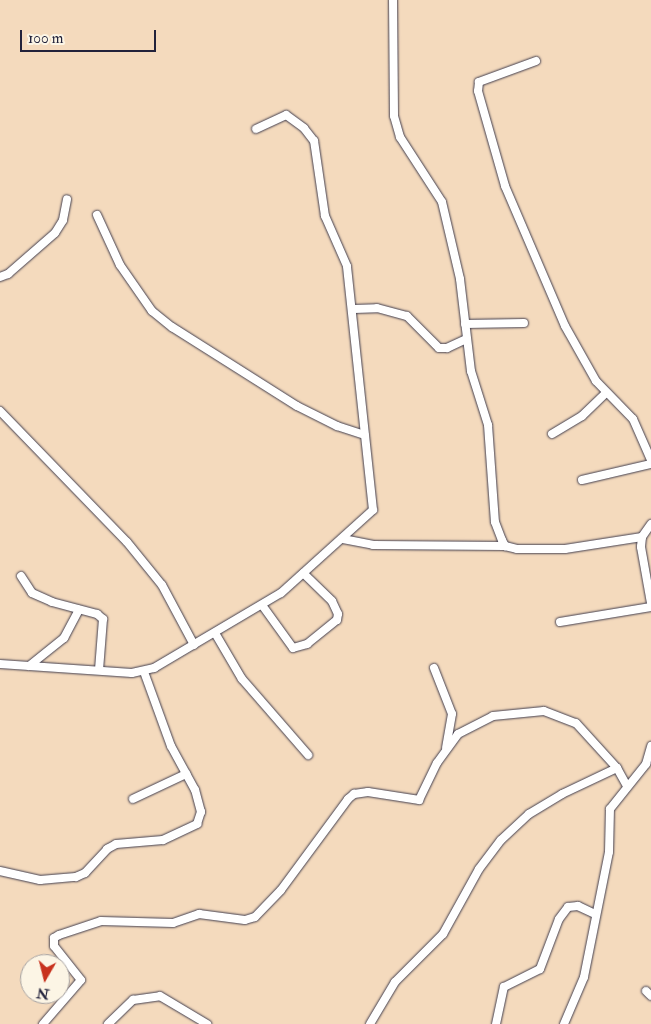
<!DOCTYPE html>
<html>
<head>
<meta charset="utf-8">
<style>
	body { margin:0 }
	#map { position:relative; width:651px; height:1024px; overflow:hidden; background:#f4dabd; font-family:"IM FELL Double Pica",serif }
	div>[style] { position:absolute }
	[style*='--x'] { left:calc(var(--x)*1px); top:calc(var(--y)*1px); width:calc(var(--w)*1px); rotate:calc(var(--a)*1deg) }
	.roads { filter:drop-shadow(0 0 1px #423e4e) drop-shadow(0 0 1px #423e4e) }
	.minor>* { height:8px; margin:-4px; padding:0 4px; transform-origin:4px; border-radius:4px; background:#fff }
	span { translate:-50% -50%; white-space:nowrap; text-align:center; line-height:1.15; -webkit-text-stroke:4.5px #fcf5e5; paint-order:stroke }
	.north { position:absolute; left:20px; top:954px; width:50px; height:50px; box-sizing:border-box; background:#fcf5e5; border:1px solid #a5a1a1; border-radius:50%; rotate:188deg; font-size:14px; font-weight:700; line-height:20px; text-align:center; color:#22223b }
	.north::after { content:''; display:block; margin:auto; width:18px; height:22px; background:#c8321e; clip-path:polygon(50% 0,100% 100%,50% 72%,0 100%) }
	.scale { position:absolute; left:20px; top:30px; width:136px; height:22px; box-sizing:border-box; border:2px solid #22223b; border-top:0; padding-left:6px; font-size:15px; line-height:18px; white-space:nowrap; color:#22223b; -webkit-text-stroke:4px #fcf5e5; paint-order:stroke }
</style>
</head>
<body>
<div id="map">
	<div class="roads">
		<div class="minor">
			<div style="--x:393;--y:0;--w:116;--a:89.5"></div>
			<div style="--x:394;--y:116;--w:22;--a:74"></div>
			<div style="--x:400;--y:137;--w:77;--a:57.1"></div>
			<div style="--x:442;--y:202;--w:79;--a:76.8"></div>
			<div style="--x:460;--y:279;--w:93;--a:83.2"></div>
			<div style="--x:471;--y:371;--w:57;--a:72.5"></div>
			<div style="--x:488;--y:425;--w:97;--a:85.9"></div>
			<div style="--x:495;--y:522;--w:19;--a:69"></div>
			<div style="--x:502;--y:540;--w:7;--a:63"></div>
			<div style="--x:505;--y:546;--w:12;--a:14"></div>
			<div style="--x:517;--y:549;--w:48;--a:0"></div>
			<div style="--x:565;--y:549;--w:78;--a:-8.9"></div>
			<div style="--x:536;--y:61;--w:61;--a:159.8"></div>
			<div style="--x:479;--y:82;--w:9;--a:96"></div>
			<div style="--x:478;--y:91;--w:99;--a:74.1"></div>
			<div style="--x:505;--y:186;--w:152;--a:66.8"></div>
			<div style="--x:565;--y:326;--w:63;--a:60.6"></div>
			<div style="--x:596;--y:381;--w:53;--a:45.8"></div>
			<div style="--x:633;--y:419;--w:45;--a:66.3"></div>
			<div style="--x:97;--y:215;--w:55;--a:65.3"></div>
			<div style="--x:120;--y:265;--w:56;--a:55.2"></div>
			<div style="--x:152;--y:311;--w:26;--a:39"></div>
			<div style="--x:172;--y:327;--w:148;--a:32.3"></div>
			<div style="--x:297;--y:406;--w:45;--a:26.6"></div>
			<div style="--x:337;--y:426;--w:29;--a:18"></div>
			<div style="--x:0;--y:277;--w:9;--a:-21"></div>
			<div style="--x:8;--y:274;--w:62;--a:-41.1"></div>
			<div style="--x:55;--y:233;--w:15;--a:-58"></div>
			<div style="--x:63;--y:220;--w:21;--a:-79"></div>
			<div style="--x:354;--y:309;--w:23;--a:-2"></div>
			<div style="--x:377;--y:308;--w:31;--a:15"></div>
			<div style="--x:407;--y:316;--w:45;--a:45"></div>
			<div style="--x:439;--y:348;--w:8;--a:0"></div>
			<div style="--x:447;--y:348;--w:21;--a:-25"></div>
			<div style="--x:465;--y:324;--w:59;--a:-1"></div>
			<div style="--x:0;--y:411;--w:182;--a:45.9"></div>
			<div style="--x:127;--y:542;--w:55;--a:50.9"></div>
			<div style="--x:162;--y:585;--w:68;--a:61.9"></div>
			<div style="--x:552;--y:434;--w:35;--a:-31"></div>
			<div style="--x:582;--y:416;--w:33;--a:-44"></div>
			<div style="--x:582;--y:480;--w:71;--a:-13.1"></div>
			<div style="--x:651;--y:524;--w:16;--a:125"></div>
			<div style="--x:642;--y:537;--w:10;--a:96"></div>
			<div style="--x:641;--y:547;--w:57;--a:79.9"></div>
			<div style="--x:343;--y:539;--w:31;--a:11"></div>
			<div style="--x:373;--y:545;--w:132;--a:0.4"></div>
			<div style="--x:21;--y:576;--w:20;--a:57"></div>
			<div style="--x:32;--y:593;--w:22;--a:24"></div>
			<div style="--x:52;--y:602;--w:47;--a:14.9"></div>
			<div style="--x:97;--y:614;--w:8;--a:40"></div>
			<div style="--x:103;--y:619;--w:51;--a:94.5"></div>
			<div style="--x:262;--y:605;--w:53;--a:54.2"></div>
			<div style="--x:293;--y:648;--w:15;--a:-16"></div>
			<div style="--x:307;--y:644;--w:38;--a:-39"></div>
			<div style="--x:337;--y:620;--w:6;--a:-81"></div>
			<div style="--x:338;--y:614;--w:14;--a:-115"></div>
			<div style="--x:332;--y:601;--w:40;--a:-136"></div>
			<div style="--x:560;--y:622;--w:92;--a:-9.4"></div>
			<div style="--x:215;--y:633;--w:53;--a:59.6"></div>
			<div style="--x:242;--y:679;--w:101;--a:49"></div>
			<div style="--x:0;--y:664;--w:132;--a:3.9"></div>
			<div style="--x:132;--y:673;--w:23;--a:-13"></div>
			<div style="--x:154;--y:668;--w:147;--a:-30.6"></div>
			<div style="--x:281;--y:593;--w:124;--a:-42.1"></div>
			<div style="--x:373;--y:510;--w:245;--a:-96.1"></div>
			<div style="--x:347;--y:266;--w:55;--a:-113.7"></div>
			<div style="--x:325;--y:216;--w:76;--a:-98.3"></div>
			<div style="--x:314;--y:141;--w:16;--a:-128"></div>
			<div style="--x:304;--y:128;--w:22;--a:-144"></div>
			<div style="--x:286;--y:115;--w:33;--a:155"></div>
			<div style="--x:29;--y:666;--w:45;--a:-38.7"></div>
			<div style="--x:64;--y:638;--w:32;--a:-62"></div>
			<div style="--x:434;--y:668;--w:49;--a:68.6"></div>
			<div style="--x:452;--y:714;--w:34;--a:100"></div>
			<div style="--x:133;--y:799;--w:59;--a:-25.3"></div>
			<div style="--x:0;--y:871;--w:41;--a:12.7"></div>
			<div style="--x:40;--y:880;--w:36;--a:-5"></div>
			<div style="--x:76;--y:877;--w:10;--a:-24"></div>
			<div style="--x:85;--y:873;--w:33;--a:-47"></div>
			<div style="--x:107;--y:849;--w:10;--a:-29"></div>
			<div style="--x:116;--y:844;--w:47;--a:-4.9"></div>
			<div style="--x:163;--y:840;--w:38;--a:-25"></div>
			<div style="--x:197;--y:824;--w:13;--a:-72"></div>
			<div style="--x:201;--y:812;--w:23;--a:-105"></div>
			<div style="--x:195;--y:790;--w:50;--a:-118.6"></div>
			<div style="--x:171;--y:746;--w:79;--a:-110"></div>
			<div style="--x:646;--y:991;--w:7;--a:45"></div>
			<div style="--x:43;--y:1024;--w:58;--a:-49.2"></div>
			<div style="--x:81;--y:980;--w:43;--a:-128.5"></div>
			<div style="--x:54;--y:946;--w:8;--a:-90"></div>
			<div style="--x:54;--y:938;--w:6;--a:-31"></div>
			<div style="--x:59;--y:935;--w:44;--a:-18.4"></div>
			<div style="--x:101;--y:921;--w:72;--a:1.6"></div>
			<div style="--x:173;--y:923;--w:28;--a:-19"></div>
			<div style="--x:199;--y:914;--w:46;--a:7.4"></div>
			<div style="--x:245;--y:920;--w:10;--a:-17"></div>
			<div style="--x:255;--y:917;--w:37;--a:-46"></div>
			<div style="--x:281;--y:890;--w:113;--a:-53.6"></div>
			<div style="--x:348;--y:799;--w:8;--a:-40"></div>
			<div style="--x:354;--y:794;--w:14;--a:-8"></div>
			<div style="--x:368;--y:792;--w:52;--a:8.9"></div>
			<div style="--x:419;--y:800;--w:41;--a:-64.1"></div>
			<div style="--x:437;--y:763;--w:36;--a:-54"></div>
			<div style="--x:458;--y:734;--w:39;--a:-27"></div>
			<div style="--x:493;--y:716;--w:51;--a:-5.6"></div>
			<div style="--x:544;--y:711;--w:34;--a:21"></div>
			<div style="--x:576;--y:723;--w:61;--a:47.7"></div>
			<div style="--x:617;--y:768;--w:21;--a:61"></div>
			<div style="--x:108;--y:1024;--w:35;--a:-44"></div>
			<div style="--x:133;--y:1000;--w:27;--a:-8"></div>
			<div style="--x:160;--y:996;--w:55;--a:30.8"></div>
			<div style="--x:370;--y:1024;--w:49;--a:-59.2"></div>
			<div style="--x:395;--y:982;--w:68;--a:-45"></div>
			<div style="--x:443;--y:934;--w:74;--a:-61"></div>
			<div style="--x:479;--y:869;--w:36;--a:-53"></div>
			<div style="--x:501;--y:840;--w:38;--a:-43"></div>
			<div style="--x:529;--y:814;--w:39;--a:-31"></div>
			<div style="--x:562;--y:794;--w:61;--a:-25.3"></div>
			<div style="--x:496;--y:1024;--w:38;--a:-78"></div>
			<div style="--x:504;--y:987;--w:40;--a:-26.6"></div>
			<div style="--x:540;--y:969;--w:53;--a:-69.2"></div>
			<div style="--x:559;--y:919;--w:15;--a:-53"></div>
			<div style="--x:568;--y:907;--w:10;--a:-6"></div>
			<div style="--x:578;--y:906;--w:19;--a:25"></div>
			<div style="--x:564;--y:1024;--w:51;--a:-66.9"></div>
			<div style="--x:584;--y:977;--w:127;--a:-78.7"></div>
			<div style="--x:609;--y:852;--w:43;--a:-88.7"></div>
			<div style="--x:610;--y:809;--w:58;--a:-51.3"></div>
			<div style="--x:646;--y:764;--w:19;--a:-74"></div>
		</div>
	</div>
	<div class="north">N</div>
	<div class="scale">100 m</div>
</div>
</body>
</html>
